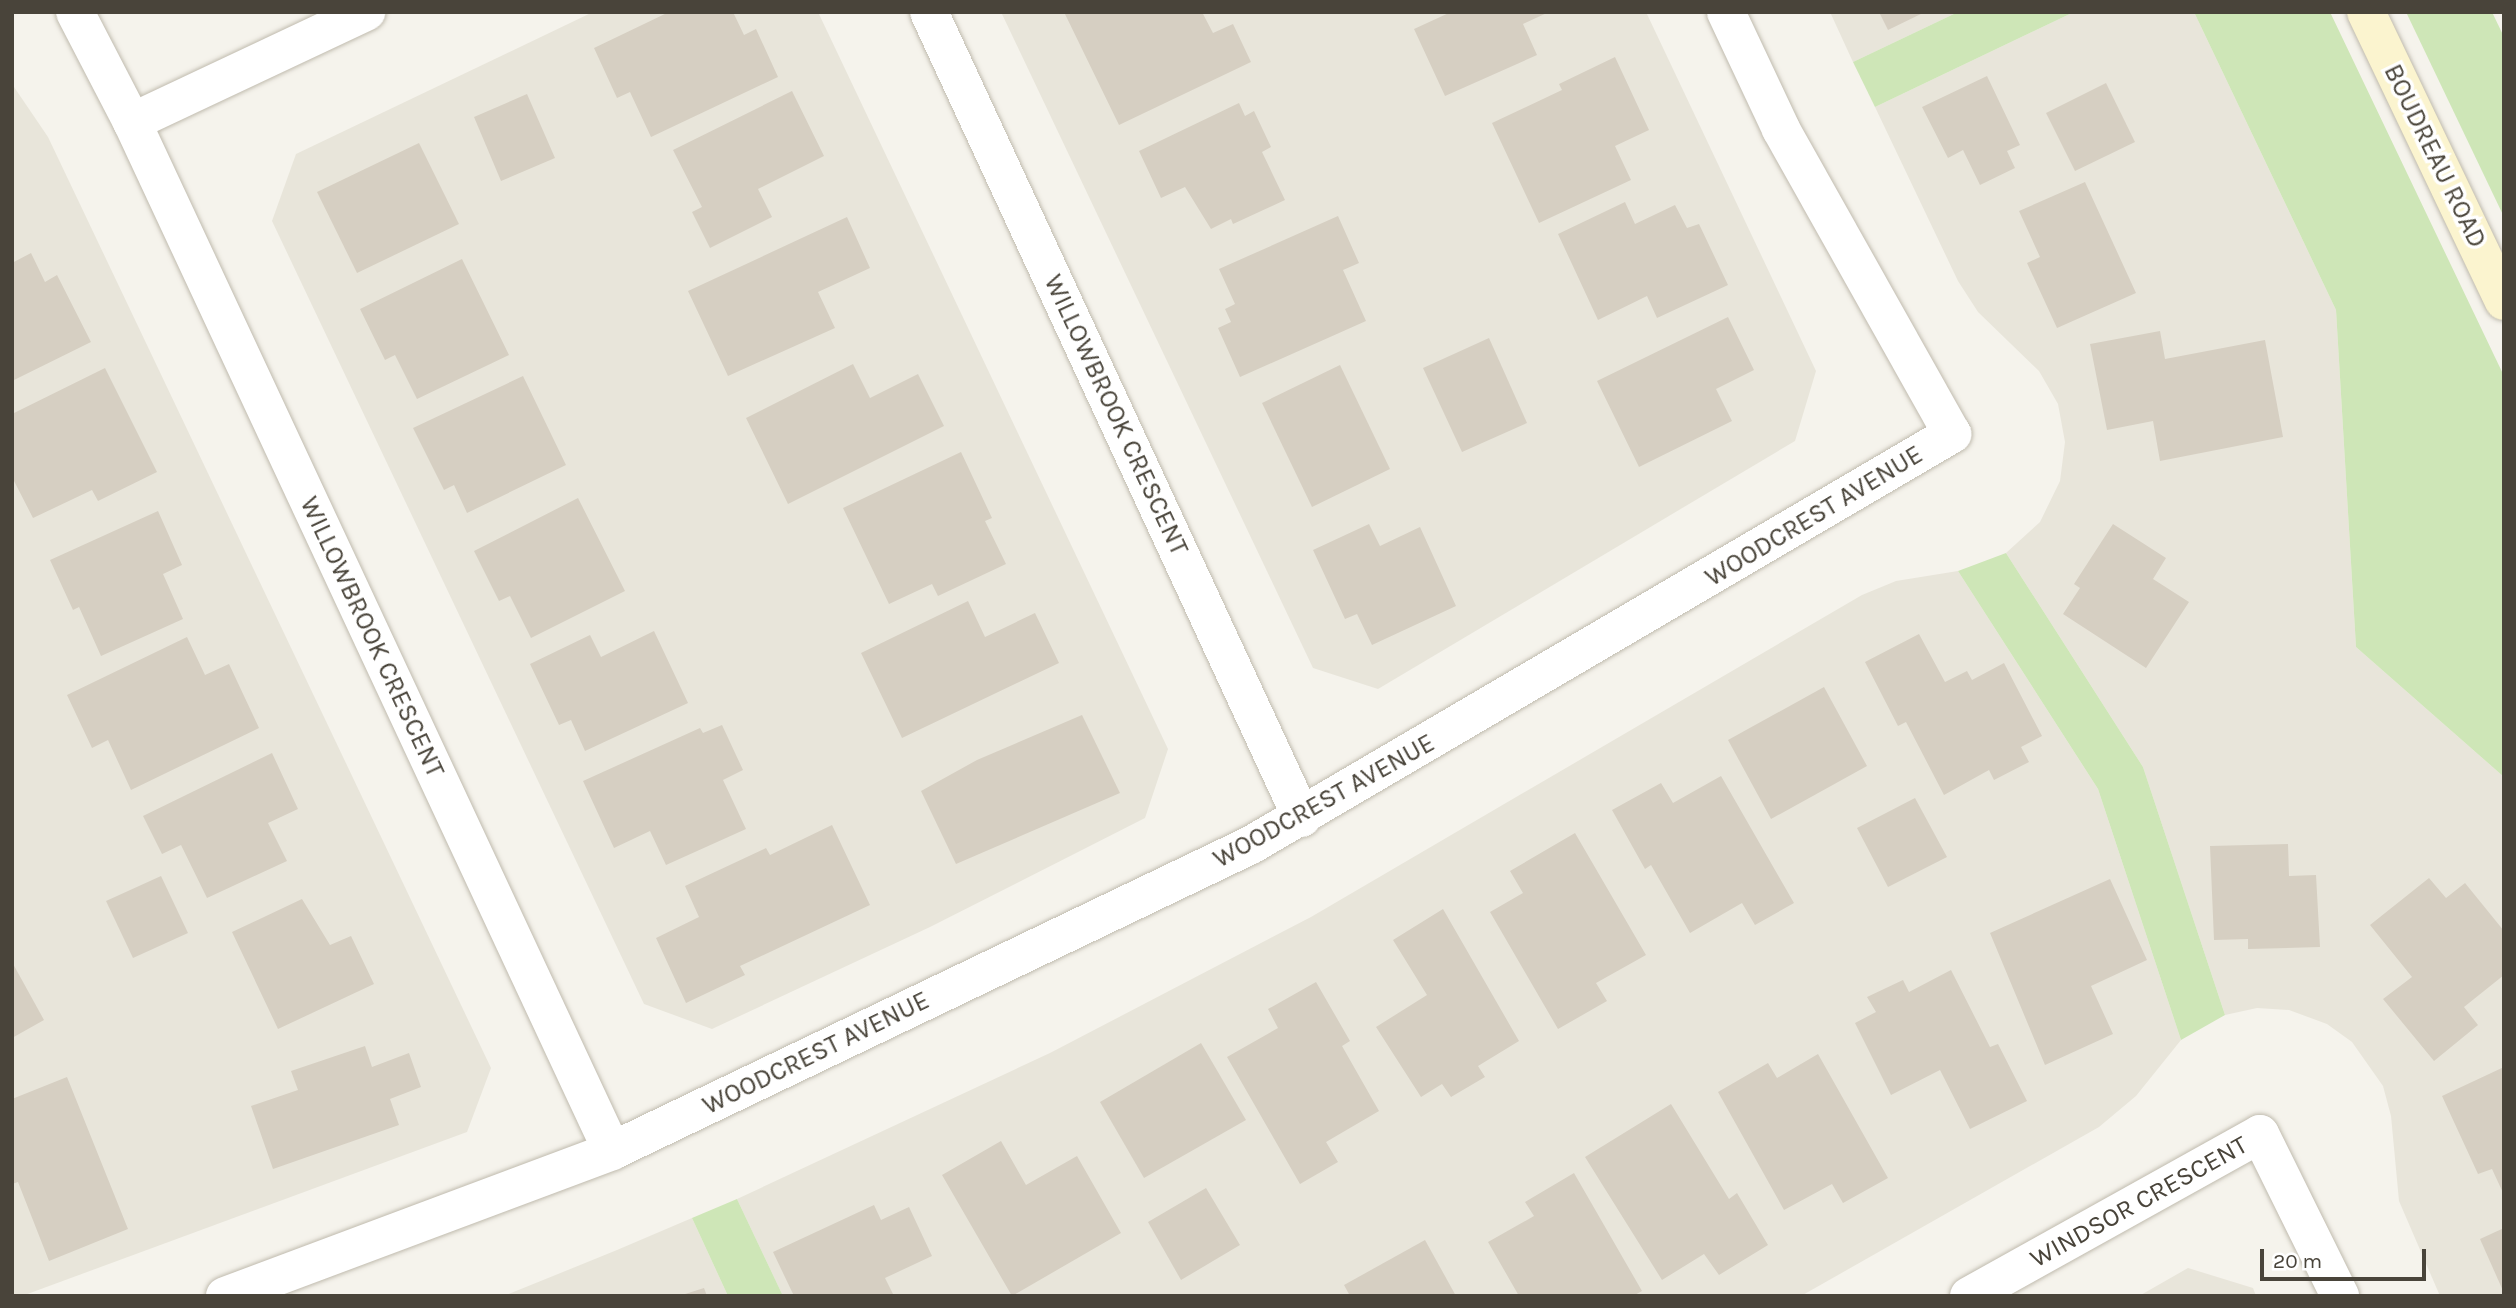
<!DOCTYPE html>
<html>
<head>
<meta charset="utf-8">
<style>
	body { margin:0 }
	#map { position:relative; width:2516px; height:1308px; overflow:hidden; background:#f5f3ec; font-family:Karla,sans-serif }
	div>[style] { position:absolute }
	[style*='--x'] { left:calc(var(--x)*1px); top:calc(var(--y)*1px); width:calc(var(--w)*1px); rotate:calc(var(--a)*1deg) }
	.residential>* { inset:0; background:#e8e5da }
	.green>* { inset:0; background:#cee6b7 }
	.building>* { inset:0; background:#d6cfc2 }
	.roads { filter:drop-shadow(0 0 2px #c0bbae) drop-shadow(0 0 2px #c0bbae) }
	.minor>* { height:38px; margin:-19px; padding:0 19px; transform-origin:19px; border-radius:19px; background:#fff }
	.secondary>* { height:38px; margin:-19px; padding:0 19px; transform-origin:19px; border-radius:19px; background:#fbf4cf }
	span { translate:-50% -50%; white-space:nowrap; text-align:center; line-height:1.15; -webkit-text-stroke:7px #fff; paint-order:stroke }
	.street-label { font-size:26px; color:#49443a }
	.frame { position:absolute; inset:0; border:14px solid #49443a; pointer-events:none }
	.scale { position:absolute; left:2260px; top:1249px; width:166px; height:32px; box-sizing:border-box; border:4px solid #49443a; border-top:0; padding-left:9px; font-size:21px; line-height:24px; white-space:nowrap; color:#49443a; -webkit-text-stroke:5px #fff; paint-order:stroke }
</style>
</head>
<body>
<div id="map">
	<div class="residential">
		<div style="clip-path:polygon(593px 12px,818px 12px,1168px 749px,1145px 818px,930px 927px,712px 1029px,644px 1004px,272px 221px,296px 154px)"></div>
		<div style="clip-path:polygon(1001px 12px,1646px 12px,1816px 371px,1795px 441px,1378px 689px,1313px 668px)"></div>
		<div style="clip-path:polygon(1830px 12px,1958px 12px,1853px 62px)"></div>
		<div style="clip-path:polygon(2074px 12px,2194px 12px,2336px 310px,2356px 647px,2504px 777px,2504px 1296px,2440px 1296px,2399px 1201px,2391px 1116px,2383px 1086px,2352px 1042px,2327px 1024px,2289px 1010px,2257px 1008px,2225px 1015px,2143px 767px,2006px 553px,2040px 522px,2060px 481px,2065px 442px,2058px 404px,2039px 371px,1978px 312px,1958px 281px,1875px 107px)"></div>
		<div style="clip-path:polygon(12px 84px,48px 137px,491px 1068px,467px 1132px,22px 1296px,12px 1296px)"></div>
		<div style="clip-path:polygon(1958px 571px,2098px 789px,2181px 1040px,2136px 1096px,2099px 1127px,1801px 1296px,783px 1296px,737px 1199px,1050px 1053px,1311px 917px,1862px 595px,1896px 581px)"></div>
		<div style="clip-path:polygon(692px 1218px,728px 1296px,504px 1296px,617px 1250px)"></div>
		<div style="clip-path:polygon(2188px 1268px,2253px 1288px,2256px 1296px,2139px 1296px)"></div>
	</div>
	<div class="green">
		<div style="clip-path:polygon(1958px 12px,2074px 12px,1875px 107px,1853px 62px)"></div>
		<div style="clip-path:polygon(2194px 12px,2330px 12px,2504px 376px,2504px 777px,2356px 647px,2336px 310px)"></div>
		<div style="clip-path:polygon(2406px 12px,2492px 12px,2504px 37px,2504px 217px)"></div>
		<div style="clip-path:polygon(2006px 553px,2143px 767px,2225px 1015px,2181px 1040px,2098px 789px,1958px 571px)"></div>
		<div style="clip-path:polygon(737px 1199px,783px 1296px,728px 1296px,692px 1218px)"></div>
	</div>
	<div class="building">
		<div style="clip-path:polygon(669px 12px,733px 12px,744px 35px,756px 29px,778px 77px,651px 137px,630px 92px,617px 98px,594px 48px)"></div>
		<div style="clip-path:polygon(1064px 12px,1202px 12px,1213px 33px,1233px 24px,1251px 62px,1119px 125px)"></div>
		<div style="clip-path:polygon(1451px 12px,1549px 12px,1523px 24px,1537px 55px,1445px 96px,1414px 29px)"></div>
		<div style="clip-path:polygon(1879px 12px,1925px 12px,1888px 30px)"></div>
		<div style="clip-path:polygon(1615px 57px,1649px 130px,1615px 146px,1631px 180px,1539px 223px,1492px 123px,1562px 90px,1559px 84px)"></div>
		<div style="clip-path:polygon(1987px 76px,2020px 145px,2007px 151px,2015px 168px,1980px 185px,1963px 150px,1948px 158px,1922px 107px)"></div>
		<div style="clip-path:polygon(2106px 83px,2135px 142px,2075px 171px,2046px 113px)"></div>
		<div style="clip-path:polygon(792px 91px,824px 156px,758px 189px,772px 217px,710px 248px,692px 212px,702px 207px,673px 150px)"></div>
		<div style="clip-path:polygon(527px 94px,555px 158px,501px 181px,474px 117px)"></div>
		<div style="clip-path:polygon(1239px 103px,1245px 116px,1254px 111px,1271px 147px,1262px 152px,1285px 200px,1233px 224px,1231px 219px,1211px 229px,1185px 187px,1161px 198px,1139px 151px)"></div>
		<div style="clip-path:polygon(419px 143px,459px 224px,357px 273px,317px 192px)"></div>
		<div style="clip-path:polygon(2085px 182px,2136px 293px,2057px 328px,2027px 263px,2040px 257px,2019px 211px)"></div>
		<div style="clip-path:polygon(1625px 202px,1635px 224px,1675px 205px,1687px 228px,1699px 224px,1728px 285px,1657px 318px,1647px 296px,1598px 320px,1558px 234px)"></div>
		<div style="clip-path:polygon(1338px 216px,1359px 263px,1343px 270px,1366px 321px,1240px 377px,1218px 328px,1231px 322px,1225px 309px,1235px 304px,1219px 269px)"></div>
		<div style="clip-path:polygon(847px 217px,870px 268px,818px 292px,835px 328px,728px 376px,688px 291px)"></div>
		<div style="clip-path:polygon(31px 253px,45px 282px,57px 275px,91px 342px,12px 381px,12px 263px)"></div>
		<div style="clip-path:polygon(462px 259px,509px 355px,417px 399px,395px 355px,385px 360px,360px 309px)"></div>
		<div style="clip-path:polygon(1728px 317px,1754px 370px,1716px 389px,1732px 421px,1639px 467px,1597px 381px)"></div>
		<div style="clip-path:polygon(2160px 331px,2165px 359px,2265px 340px,2283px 437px,2160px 461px,2153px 421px,2107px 430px,2090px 344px)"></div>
		<div style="clip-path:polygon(1489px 338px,1527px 423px,1462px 452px,1423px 368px)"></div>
		<div style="clip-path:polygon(853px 364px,870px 398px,918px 374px,944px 426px,788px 504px,746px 418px)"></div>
		<div style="clip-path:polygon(1340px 365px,1390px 469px,1312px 507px,1262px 403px)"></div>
		<div style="clip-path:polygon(105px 368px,157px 472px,98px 501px,92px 490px,33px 518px,12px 477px,12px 414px)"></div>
		<div style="clip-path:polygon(523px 376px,566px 465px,467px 513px,454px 485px,444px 490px,413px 428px)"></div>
		<div style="clip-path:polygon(961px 452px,992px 518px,985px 521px,1006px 564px,938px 596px,932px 584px,889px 604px,843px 508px)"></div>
		<div style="clip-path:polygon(578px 498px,625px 591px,531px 638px,510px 596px,499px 601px,474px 551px)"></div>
		<div style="clip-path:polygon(158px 511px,182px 565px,163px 574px,183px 619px,101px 656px,79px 607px,73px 610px,50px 560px)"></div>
		<div style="clip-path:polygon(1369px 524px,1380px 546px,1420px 527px,1456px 606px,1372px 645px,1357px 614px,1345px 619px,1313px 550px)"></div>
		<div style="clip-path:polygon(2113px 524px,2166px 558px,2153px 579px,2189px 602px,2146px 668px,2063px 614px,2080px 588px,2074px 584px)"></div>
		<div style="clip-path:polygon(968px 601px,985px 637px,1035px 613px,1059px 663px,902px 738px,861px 653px)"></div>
		<div style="clip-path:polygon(654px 631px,688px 703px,585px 751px,571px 720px,559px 725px,530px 664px,590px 635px,601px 657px)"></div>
		<div style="clip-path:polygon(1919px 634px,1945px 682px,1967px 671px,1972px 680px,2004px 663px,2042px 736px,2021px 747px,2029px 762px,1994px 780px,1989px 770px,1944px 795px,1906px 722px,1898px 726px,1865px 662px)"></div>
		<div style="clip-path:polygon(187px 637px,205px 675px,229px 664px,259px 728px,131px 790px,108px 740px,92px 748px,67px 695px)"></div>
		<div style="clip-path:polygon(1824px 687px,1867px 766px,1771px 819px,1728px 740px)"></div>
		<div style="clip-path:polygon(1082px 715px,1120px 793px,956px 864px,921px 791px,977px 760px)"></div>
		<div style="clip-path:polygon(722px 725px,743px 770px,723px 780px,746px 829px,666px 865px,650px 831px,614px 848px,583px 781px,700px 728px,703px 733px)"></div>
		<div style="clip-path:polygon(272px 753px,298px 809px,268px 823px,287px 861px,207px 898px,181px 845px,162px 854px,143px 816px)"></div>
		<div style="clip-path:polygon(1721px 776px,1794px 903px,1755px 925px,1742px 903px,1690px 933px,1651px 865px,1645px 869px,1612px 810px,1661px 783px,1673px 803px)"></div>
		<div style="clip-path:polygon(1915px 798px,1947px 857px,1888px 887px,1857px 828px)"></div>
		<div style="clip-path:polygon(832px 825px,870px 905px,740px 966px,745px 975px,686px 1003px,656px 938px,699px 917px,685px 886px,766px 848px,770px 855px)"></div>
		<div style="clip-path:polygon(1575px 833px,1646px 955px,1596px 983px,1607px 1001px,1558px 1029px,1490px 912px,1523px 893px,1510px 871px)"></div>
		<div style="clip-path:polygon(2288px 844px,2289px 876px,2316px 875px,2320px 947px,2248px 949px,2248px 939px,2214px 940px,2210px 846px)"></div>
		<div style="clip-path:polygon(161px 876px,188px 933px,133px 958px,106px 901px)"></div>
		<div style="clip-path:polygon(2429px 878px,2446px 898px,2465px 883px,2504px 931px,2504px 975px,2464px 1007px,2478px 1025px,2434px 1061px,2383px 999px,2412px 977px,2370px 925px)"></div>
		<div style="clip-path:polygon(2110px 879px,2147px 960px,2091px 986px,2113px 1034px,2045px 1065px,1990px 933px)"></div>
		<div style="clip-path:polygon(302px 899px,330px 945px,351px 936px,374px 984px,278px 1029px,232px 932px)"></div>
		<div style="clip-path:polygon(1443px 909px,1519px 1041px,1478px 1066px,1485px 1077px,1451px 1097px,1442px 1084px,1421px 1097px,1376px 1027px,1427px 995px,1393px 940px)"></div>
		<div style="clip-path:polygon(12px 962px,44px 1020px,12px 1038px)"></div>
		<div style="clip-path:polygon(1951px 970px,1990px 1047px,1998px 1044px,2027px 1101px,1970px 1129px,1940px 1070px,1891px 1095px,1855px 1023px,1876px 1012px,1867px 997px,1903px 980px,1909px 992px)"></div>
		<div style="clip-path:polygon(1316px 982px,1350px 1041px,1342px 1046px,1379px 1111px,1326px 1142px,1338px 1162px,1300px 1184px,1227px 1057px,1278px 1028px,1268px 1009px)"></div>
		<div style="clip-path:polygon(1201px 1043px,1246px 1120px,1144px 1178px,1100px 1102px)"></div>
		<div style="clip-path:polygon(365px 1046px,372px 1067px,409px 1053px,421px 1087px,390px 1099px,399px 1125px,273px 1169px,251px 1106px,298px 1090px,291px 1071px)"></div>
		<div style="clip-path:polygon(1818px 1054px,1888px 1178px,1843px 1203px,1832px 1184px,1784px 1210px,1718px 1092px,1768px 1063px,1777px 1078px)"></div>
		<div style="clip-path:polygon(2504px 1067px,2504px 1195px,2492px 1169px,2478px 1174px,2442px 1096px)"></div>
		<div style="clip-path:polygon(67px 1077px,128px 1229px,49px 1261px,18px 1182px,12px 1184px,12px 1099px)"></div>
		<div style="clip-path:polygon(1671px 1104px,1729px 1199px,1737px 1193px,1768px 1245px,1719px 1275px,1704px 1254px,1662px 1280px,1585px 1157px)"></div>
		<div style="clip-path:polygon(1001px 1141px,1026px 1185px,1077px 1156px,1121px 1233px,1012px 1296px,942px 1175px)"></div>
		<div style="clip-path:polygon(1574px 1173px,1642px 1291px,1633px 1296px,1519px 1296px,1488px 1242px,1534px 1216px,1525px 1202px)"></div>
		<div style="clip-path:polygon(1206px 1188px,1240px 1245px,1181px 1280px,1148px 1222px)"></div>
		<div style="clip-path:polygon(874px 1205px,881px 1220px,909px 1207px,932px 1256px,885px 1278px,894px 1296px,794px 1296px,773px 1252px)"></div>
		<div style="clip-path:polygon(2504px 1228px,2504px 1293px,2480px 1239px)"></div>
		<div style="clip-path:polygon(1425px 1240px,1456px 1296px,1350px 1296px,1344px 1285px)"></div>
		<div style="clip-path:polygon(704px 1288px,707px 1296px,682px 1296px,682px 1295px)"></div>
	</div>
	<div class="roads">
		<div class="minor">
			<div style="--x:75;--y:12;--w:124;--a:62.6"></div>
			<div style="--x:132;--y:122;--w:1135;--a:64.99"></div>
			<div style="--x:929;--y:12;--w:888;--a:65.17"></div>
			<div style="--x:132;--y:122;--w:259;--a:-25.2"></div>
			<div style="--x:225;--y:1296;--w:413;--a:-20.5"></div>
			<div style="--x:612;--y:1151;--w:708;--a:-25.59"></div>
			<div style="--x:1251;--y:845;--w:813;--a:-30.38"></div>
			<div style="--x:1952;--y:434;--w:350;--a:-119.3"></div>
			<div style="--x:1781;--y:129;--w:129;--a:-115.2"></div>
			<div style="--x:1969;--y:1296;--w:333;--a:-29.1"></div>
			<div style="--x:2260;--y:1134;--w:181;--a:63.7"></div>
		</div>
		<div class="secondary">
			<div style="--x:2366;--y:12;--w:320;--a:64.5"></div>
		</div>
	</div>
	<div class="street-label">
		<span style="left:2435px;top:156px;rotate:64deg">BOUDREAU ROAD</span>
		<span style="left:1116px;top:415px;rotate:65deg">WILLOWBROOK CRESCENT</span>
		<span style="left:1814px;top:516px;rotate:-31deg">WOODCREST AVENUE</span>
		<span style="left:372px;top:637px;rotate:65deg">WILLOWBROOK CRESCENT</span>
		<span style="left:1324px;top:801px;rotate:-29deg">WOODCREST AVENUE</span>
		<span style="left:816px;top:1053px;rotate:-26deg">WOODCREST AVENUE</span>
		<span style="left:2139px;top:1202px;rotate:-29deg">WINDSOR CRESCENT</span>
	</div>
	<div class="frame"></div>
	<div class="scale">20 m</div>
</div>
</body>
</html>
